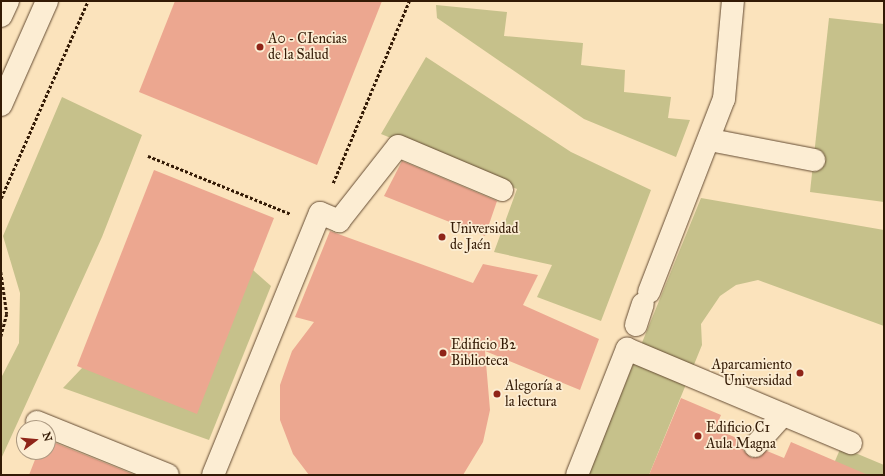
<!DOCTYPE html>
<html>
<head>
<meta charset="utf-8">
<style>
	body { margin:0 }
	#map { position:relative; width:885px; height:476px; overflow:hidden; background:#fbe3bc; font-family:"IM FELL Great Primer",serif }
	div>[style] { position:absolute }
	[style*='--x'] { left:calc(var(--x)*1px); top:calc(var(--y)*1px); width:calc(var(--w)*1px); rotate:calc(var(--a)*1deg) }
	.green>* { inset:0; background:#c6c18b }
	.building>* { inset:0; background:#eca790 }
	.path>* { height:2.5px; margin-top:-1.25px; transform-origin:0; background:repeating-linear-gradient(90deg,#331a05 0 3px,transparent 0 5px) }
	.roads { filter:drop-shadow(0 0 1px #654c33) drop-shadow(0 0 1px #654c33) }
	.street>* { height:22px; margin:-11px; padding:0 11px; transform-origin:11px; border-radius:11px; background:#fcedd3 }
	.secondary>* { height:22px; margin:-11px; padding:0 11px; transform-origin:11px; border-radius:11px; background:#fcedd3 }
	.dots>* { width:11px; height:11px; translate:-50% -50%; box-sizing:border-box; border:2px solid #fcedd3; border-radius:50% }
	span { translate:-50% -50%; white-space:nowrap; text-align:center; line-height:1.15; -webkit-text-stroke:3.5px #fcedd3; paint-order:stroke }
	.poi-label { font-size:14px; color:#331a05 }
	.left { translate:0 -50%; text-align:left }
	.right { translate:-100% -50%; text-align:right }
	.frame { position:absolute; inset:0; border:2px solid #331a05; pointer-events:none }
	.north { position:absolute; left:16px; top:420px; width:40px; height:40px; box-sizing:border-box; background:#fcedd3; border:1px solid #ac9981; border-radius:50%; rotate:74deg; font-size:11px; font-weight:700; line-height:16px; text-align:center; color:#331a05 }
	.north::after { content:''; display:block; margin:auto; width:14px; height:18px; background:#8f2418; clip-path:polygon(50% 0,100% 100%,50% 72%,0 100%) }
</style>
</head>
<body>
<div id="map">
	<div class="green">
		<div style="clip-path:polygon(436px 5px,507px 12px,504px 36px,583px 43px,581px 65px,625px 70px,624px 92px,671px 97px,668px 118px,690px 120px,676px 157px,584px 119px,437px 18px)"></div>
		<div style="clip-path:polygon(829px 18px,884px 24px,884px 202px,810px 192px)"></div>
		<div style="clip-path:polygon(426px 57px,571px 152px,651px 190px,601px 321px,537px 297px,552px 265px,494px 252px,517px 189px,381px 134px)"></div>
		<div style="clip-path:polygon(62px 97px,142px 135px,102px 237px,1px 459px,1px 378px,19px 343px,20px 293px,3px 236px)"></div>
		<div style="clip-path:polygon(701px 198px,884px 230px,884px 326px,758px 280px,736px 285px,720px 296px,701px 324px,702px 345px,649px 475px,588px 475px)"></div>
		<div style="clip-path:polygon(253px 270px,271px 286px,209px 440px,63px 388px,82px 368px)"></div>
		<div style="clip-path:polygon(841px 447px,884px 465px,884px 475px,829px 475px)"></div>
	</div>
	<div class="building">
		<div style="clip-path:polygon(175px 1px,382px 1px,317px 165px,139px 92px)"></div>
		<div style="clip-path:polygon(402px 161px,497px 201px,485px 236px,384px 196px)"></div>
		<div style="clip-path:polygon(154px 170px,274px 218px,197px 414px,77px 366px)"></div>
		<div style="clip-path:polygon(330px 231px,473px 283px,483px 264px,538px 275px,523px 305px,599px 339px,580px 390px,485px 351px,490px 410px,483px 442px,463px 475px,309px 475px,293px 454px,280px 420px,280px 385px,292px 351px,314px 322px,295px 317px)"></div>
		<div style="clip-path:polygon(681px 398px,721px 415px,715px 429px,744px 441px,743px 450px,752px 458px,767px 451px,784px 458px,791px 442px,868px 475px,649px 475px)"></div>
		<div style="clip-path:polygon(48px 440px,135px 475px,29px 475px,38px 452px,48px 452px)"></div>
	</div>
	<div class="path">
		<div style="--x:148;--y:156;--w:154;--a:22.1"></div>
		<div style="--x:333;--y:183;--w:197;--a:-67.3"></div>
		<div style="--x:1;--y:198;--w:215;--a:-66.2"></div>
		<div style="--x:1;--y:272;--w:42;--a:81.9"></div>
		<div style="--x:7;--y:314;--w:24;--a:105"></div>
	</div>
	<div class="roads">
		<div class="street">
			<div style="--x:710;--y:140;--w:106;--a:10.9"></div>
			<div style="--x:649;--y:292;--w:207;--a:-68.8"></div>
			<div style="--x:724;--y:99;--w:98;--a:-84.8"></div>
			<div style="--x:636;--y:325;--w:22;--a:-72"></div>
			<div style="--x:37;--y:422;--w:141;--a:22"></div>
			<div style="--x:755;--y:446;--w:42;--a:-47.9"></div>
			<div style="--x:213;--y:475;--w:283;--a:-67.8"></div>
			<div style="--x:320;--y:213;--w:21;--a:23"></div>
			<div style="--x:339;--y:221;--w:95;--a:-51.8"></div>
			<div style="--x:398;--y:146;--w:113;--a:22.9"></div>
			<div style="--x:577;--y:475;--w:136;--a:-68.4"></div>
			<div style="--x:627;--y:349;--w:243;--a:22.8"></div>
		</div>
		<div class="secondary">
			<div style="--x:1;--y:16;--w:17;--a:-65"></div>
			<div style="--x:1;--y:105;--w:114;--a:-66.1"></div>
		</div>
	</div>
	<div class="dots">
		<div style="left:260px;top:47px;background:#8f2418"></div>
		<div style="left:442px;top:237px;background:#8f2418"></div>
		<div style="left:443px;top:353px;background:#8f2418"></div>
		<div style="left:800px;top:373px;background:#8f2418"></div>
		<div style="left:497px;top:394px;background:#8f2418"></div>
		<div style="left:698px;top:436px;background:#8f2418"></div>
	</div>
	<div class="poi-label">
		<span class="left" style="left:268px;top:47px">A0 - CIencias<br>de la Salud</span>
		<span class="left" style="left:450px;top:237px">Universidad<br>de Jaén</span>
		<span class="left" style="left:451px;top:353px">Edificio B2<br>Biblioteca</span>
		<span class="right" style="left:792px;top:373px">Aparcamiento<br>Universidad</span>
		<span class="left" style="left:505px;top:394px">Alegoría a<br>la lectura</span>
		<span class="left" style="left:706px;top:436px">Edificio C1<br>Aula Magna</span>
	</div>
	<div class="frame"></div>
	<div class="north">N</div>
</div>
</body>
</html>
